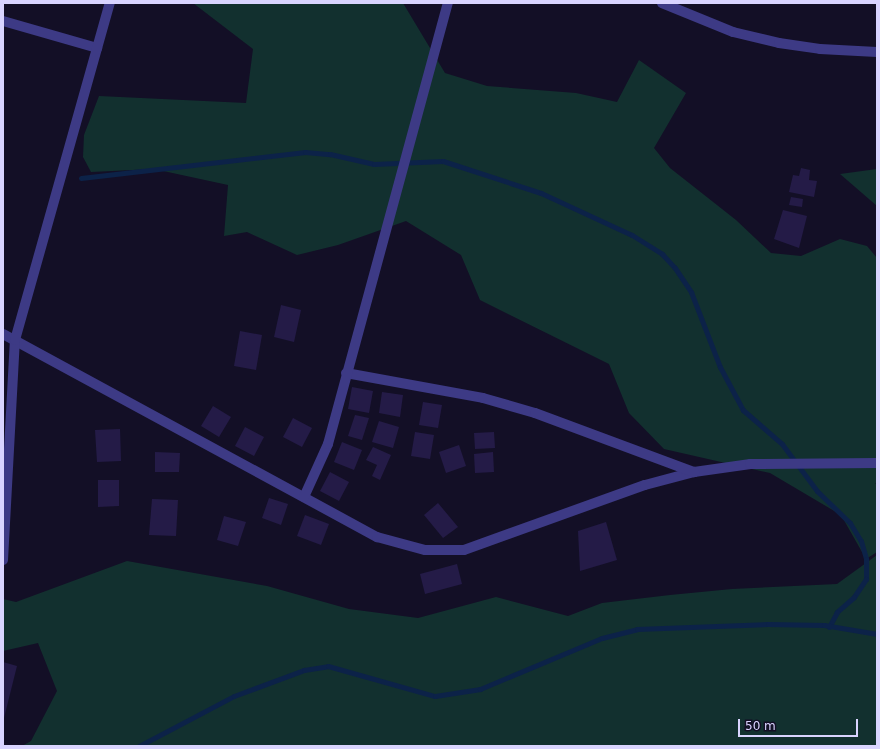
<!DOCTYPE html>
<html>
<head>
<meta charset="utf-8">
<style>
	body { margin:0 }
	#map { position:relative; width:880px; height:749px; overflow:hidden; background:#130f26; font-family:"DejaVu Sans",sans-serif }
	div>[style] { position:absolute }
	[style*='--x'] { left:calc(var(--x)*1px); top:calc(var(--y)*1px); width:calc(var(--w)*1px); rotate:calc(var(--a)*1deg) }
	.green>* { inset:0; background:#12302f }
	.stream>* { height:5px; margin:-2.5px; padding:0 2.5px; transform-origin:2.5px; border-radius:2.5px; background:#0c2248 }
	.building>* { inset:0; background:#241b47 }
	.minor>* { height:10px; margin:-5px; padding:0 5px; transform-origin:5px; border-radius:5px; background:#3d3a85 }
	span { translate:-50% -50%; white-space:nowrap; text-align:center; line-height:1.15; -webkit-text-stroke:3px #130f26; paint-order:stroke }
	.frame { position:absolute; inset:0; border:4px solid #d9d4ff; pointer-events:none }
	.scale { position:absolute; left:738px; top:719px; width:120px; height:18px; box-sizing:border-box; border:2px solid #d9d4ff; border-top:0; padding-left:5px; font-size:12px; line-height:14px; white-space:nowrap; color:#d9d4ff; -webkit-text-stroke:3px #130f26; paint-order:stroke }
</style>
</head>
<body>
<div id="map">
	<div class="green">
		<div style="clip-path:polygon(193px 3px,403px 3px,445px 73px,487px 86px,576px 93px,617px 102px,639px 60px,686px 93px,654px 148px,670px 168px,736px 220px,771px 253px,801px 256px,840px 239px,867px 246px,877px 258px,877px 482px,875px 484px,877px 484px,877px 552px,866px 559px,841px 515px,770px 473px,664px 449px,629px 413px,609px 364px,480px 300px,461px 255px,406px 221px,338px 245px,297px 255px,247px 232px,224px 236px,228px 185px,154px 169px,91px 172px,83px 157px,84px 135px,99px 96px,246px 103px,253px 49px)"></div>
		<div style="clip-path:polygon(877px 169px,877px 206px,840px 174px)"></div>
		<div style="clip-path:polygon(877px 555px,877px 746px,22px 746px,31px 741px,57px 691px,38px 643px,3px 651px,3px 599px,16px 602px,127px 561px,267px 586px,349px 609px,418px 618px,496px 597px,568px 616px,602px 603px,670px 595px,732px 589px,837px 584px)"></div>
	</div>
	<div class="stream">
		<div style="--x:81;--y:178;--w:226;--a:-6.6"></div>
		<div style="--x:305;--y:152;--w:25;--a:5"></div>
		<div style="--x:330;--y:154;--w:45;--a:12.8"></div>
		<div style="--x:374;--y:164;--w:69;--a:-2.5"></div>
		<div style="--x:443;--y:161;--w:103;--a:18.1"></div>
		<div style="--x:541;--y:193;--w:100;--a:24.8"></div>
		<div style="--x:632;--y:235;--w:36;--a:32"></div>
		<div style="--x:662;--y:254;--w:19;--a:47"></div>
		<div style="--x:675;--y:268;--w:29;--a:56"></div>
		<div style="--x:691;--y:292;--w:80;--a:68.9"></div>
		<div style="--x:720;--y:367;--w:49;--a:61.9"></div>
		<div style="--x:743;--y:410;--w:52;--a:41.1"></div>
		<div style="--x:782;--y:444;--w:59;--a:53.3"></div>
		<div style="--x:817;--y:491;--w:46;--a:44.1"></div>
		<div style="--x:850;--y:523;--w:21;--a:59"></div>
		<div style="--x:861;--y:541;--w:19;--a:74"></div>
		<div style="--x:866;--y:559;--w:20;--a:90"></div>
		<div style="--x:866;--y:579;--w:22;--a:124"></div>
		<div style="--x:854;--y:597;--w:23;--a:139"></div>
		<div style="--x:837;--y:612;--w:17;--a:118"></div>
		<div style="--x:139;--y:746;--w:107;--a:-27.8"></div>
		<div style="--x:234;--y:696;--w:75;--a:-20.4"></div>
		<div style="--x:304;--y:670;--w:24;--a:-9"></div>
		<div style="--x:328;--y:666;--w:111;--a:15.7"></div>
		<div style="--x:435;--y:696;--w:46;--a:-8.8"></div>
		<div style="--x:480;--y:689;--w:132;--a:-22.7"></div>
		<div style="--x:602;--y:638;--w:36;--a:-14"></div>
		<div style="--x:637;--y:629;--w:131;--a:-2.2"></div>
		<div style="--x:768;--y:624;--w:56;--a:1"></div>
		<div style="--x:824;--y:625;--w:54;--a:9.6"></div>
	</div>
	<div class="building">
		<div style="clip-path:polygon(801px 168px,810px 170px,809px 180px,817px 181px,814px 197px,789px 192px,793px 175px,799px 176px)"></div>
		<div style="clip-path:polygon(791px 197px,803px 199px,802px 207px,789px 205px)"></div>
		<div style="clip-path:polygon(783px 210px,807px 216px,799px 248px,774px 239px)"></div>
		<div style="clip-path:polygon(281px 305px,301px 310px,294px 342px,274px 337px)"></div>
		<div style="clip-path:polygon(240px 331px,262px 335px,256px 370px,234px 366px)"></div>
		<div style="clip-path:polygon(352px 387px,373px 391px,369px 413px,348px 409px)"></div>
		<div style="clip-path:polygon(382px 392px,403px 395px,400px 417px,379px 413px)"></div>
		<div style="clip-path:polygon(423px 402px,442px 405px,438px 428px,419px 425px)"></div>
		<div style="clip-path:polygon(213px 406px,231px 417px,219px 437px,201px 426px)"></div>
		<div style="clip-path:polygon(355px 415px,369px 418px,362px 440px,348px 436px)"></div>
		<div style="clip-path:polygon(293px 418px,312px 428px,302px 447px,283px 437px)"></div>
		<div style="clip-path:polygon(379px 421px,399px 427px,393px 448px,372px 442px)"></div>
		<div style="clip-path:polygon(245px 427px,264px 437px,254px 456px,235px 446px)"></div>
		<div style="clip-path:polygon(120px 429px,121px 461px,97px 462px,95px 430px)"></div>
		<div style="clip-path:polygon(415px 432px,434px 435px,430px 459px,411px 456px)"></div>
		<div style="clip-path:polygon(494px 432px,495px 448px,475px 449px,474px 433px)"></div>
		<div style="clip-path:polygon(342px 442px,362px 450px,354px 470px,334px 462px)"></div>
		<div style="clip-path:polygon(459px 445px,466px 466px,446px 473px,439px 452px)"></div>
		<div style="clip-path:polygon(373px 447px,391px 455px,380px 480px,372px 476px,377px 465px,366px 460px)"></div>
		<div style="clip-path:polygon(155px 452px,180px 453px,179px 472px,155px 472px)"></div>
		<div style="clip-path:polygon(493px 452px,494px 472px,475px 473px,474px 454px)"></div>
		<div style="clip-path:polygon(330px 472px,349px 482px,339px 501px,320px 491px)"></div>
		<div style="clip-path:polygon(98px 480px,119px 480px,119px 506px,98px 507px)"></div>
		<div style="clip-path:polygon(269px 498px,288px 504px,281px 525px,262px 518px)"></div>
		<div style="clip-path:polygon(152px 499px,178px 500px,176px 536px,149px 535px)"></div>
		<div style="clip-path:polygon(438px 503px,458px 527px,443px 538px,424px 515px)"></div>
		<div style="clip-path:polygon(305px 515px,329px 524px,321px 545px,297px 536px)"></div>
		<div style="clip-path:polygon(224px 516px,246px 522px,238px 546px,217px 540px)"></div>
		<div style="clip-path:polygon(606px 522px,617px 560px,580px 571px,578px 531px)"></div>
		<div style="clip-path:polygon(457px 564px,462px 584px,425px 594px,420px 574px)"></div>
		<div style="clip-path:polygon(3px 662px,17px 666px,4px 718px,3px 718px)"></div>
	</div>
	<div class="minor">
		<div style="--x:662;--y:3;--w:77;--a:22.2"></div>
		<div style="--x:733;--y:32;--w:47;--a:13.4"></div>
		<div style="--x:779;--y:43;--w:41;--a:8.3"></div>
		<div style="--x:820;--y:49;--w:57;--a:3"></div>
		<div style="--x:3;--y:21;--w:98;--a:16"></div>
		<div style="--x:3;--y:334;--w:426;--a:28.5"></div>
		<div style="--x:377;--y:537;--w:50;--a:15.2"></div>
		<div style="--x:425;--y:550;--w:39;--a:0"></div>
		<div style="--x:464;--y:550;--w:192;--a:-19.8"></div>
		<div style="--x:645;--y:485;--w:51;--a:-14.9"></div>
		<div style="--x:694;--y:472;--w:57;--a:-8.1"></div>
		<div style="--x:750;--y:464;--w:127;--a:-0.5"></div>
		<div style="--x:346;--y:373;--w:139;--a:10.3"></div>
		<div style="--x:483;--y:398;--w:54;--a:16.1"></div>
		<div style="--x:535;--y:413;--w:170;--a:20.4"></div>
		<div style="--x:304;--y:497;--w:58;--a:-65.6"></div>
		<div style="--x:328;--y:444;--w:457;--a:-74.8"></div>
		<div style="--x:3;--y:560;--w:220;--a:-86.9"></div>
		<div style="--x:15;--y:340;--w:350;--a:-74.3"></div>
	</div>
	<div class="frame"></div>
	<div class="scale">50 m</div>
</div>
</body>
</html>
